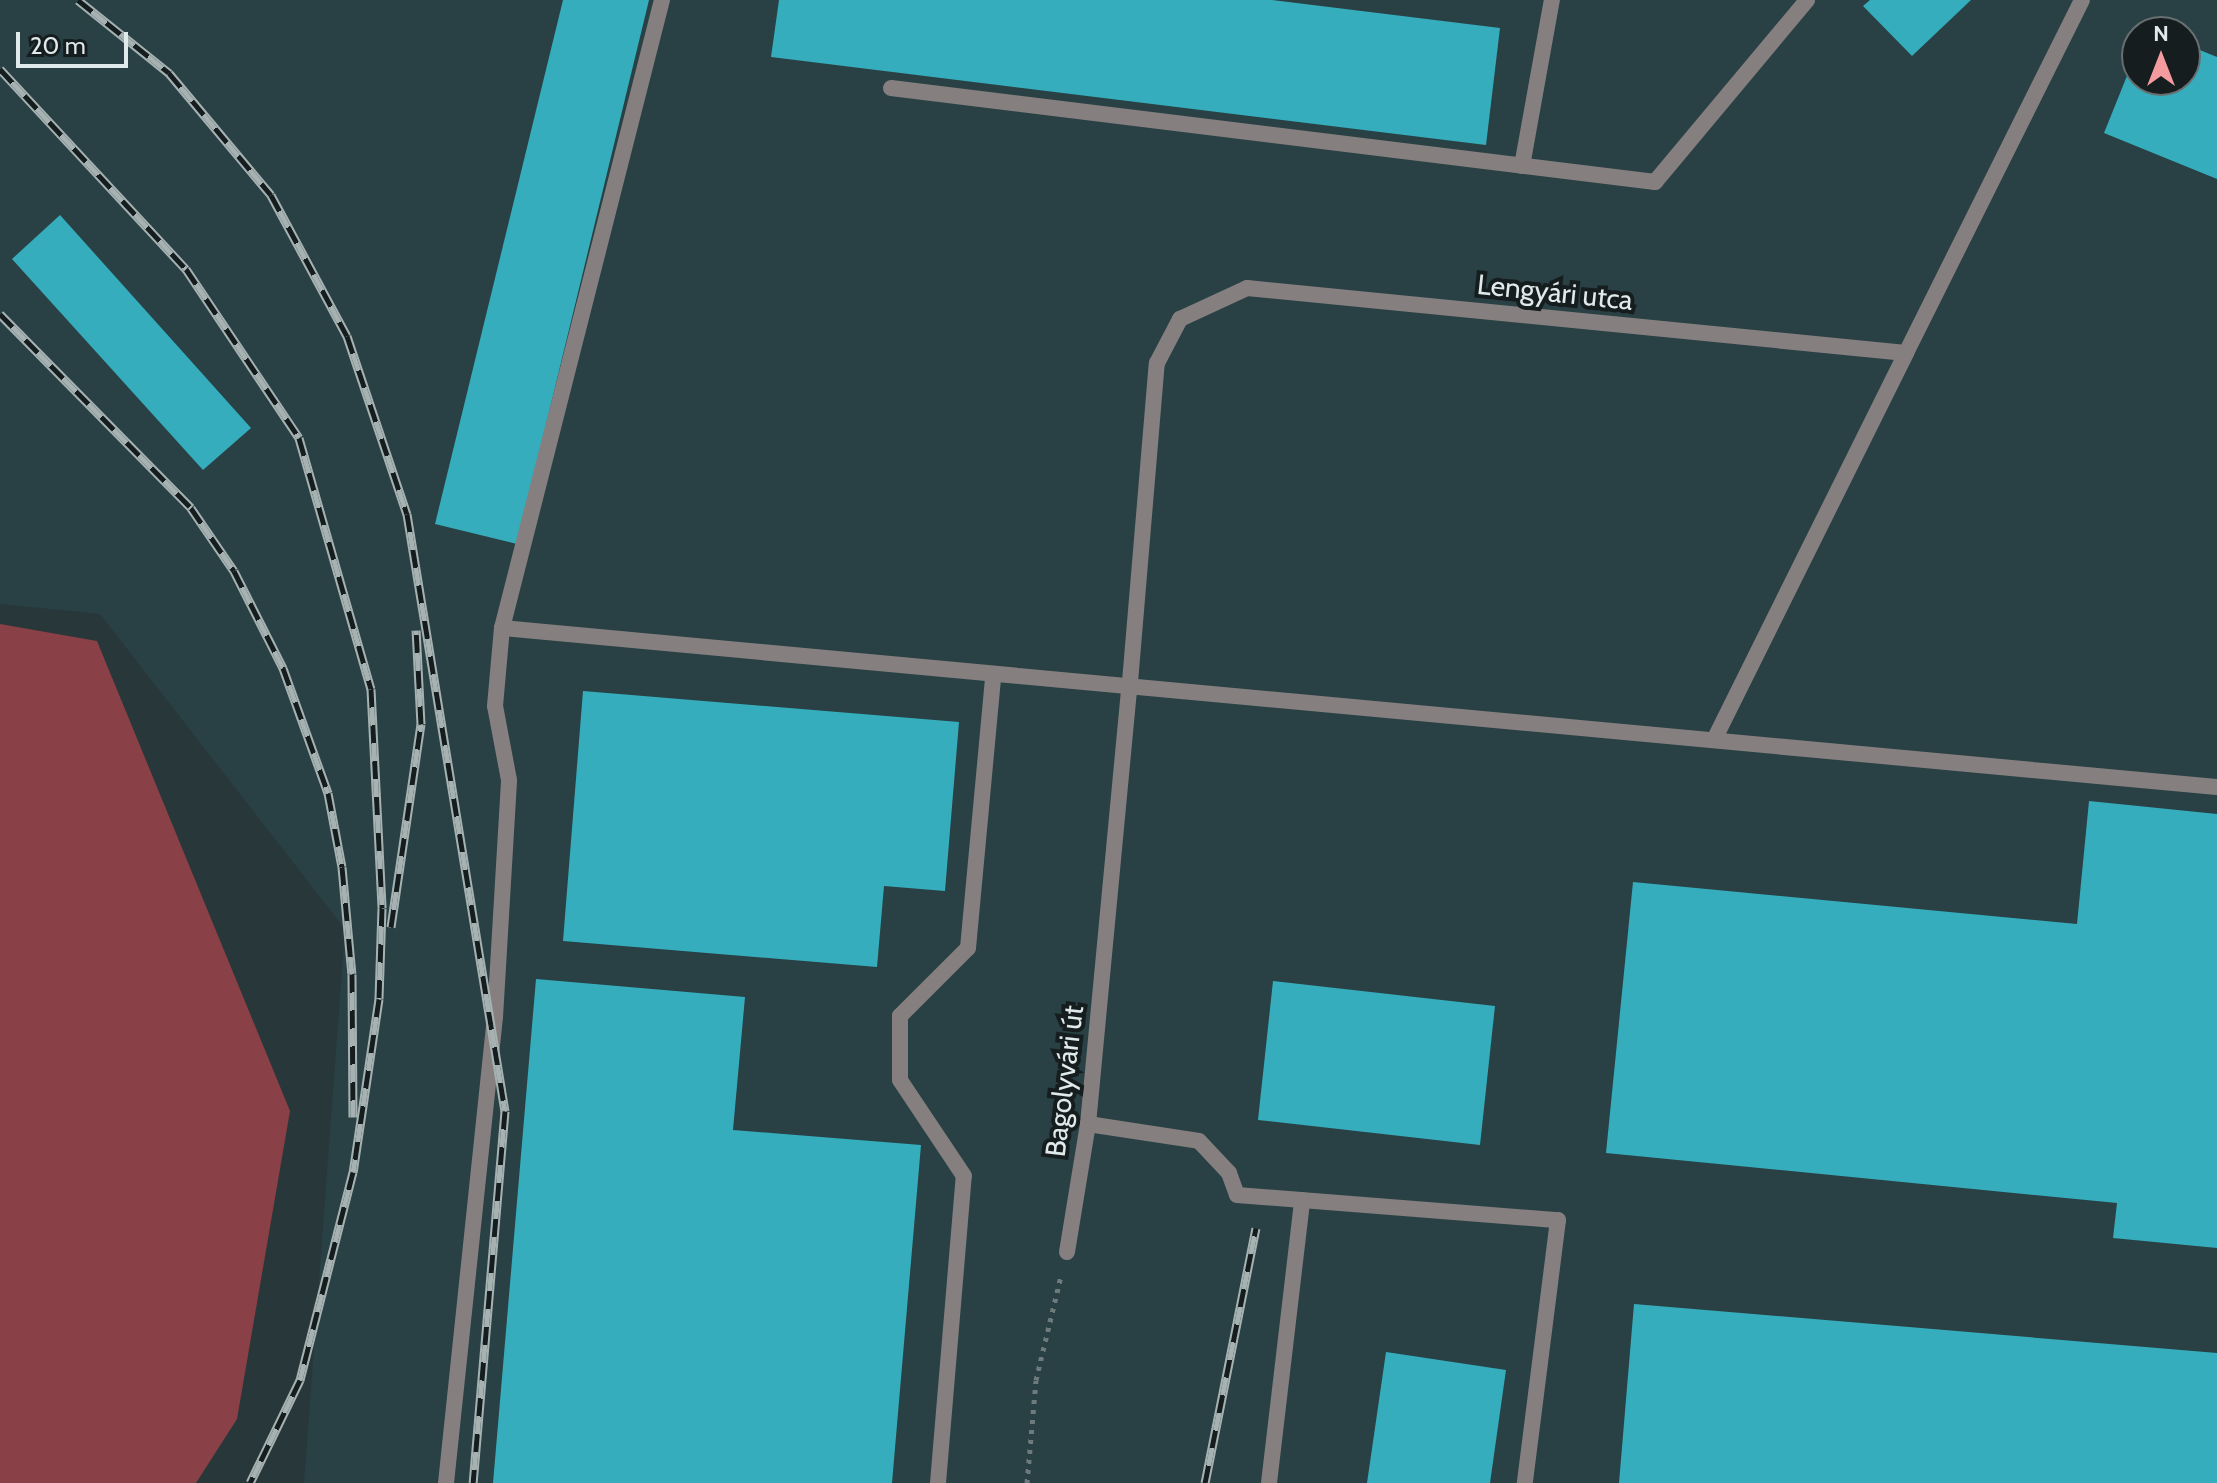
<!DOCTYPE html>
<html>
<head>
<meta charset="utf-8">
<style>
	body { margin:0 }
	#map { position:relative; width:2217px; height:1483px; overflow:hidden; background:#283739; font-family:Cabin,sans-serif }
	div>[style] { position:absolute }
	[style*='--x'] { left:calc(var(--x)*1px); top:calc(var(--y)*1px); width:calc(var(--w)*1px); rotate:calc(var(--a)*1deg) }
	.built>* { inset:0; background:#294144 }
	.green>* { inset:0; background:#894046 }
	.building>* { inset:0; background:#36adbc }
	.path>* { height:5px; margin-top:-2.5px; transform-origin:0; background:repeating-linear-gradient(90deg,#6e7b7c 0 4px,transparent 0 10px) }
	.service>* { height:16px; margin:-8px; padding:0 8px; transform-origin:8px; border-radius:8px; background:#867f7f }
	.minor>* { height:16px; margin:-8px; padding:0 8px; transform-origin:8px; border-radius:8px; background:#867f7f }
	.rail>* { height:9px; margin-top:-4.5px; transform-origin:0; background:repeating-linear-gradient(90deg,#161d1e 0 18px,#a6b1b2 0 36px); box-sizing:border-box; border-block:2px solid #a6b1b2 }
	span { translate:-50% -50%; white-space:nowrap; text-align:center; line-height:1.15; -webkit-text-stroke:8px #161d1e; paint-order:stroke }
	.street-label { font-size:28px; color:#e1eaeb }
	.north { position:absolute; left:2121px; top:16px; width:80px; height:80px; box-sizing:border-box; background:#161d1e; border:2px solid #676f70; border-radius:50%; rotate:0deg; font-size:22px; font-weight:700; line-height:32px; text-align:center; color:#e1eaeb }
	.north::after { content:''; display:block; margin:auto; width:28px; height:36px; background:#f49b9f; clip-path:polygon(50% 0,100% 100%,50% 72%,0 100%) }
	.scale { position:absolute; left:16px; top:32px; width:112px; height:36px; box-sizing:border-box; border:4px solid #e1eaeb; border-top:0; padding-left:10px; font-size:24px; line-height:28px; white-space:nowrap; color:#e1eaeb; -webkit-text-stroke:6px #161d1e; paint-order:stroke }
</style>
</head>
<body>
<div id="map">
	<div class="built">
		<div style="clip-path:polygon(evenodd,0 0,2217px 0,2217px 1483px,304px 1483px,345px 929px,100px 614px,0 604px,0 0,2137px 32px,2185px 32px,2185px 80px,2137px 80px,2137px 32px)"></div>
	</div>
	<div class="green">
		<div style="clip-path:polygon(0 624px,97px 641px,290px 1111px,237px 1419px,196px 1483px,0 1483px)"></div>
	</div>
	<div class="building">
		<div style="clip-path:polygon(563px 0,649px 0,517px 544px,435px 524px)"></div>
		<div style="clip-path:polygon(779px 0,1272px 0,1500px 28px,1486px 145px,771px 57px)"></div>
		<div style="clip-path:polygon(1870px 0,1971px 0,1912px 56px,1863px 6px)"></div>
		<div style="clip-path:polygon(2185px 44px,2217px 57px,2217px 179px,2104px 133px,2137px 51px,2137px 80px,2185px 80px)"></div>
		<div style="clip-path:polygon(60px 215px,251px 428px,203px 470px,12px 259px)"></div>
		<div style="clip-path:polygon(583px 691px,959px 722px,945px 891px,884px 886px,877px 967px,563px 941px)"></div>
		<div style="clip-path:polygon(2089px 801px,2217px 814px,2217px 1248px,2113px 1238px,2117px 1203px,1606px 1153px,1633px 882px,2077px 924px)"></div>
		<div style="clip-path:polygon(536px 979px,745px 997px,733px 1130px,921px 1145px,892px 1483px,493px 1483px)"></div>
		<div style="clip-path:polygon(1273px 981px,1495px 1006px,1480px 1145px,1258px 1120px)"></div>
		<div style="clip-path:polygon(1634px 1304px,2217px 1353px,2217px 1483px,1619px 1483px)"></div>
		<div style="clip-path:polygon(1386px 1352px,1506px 1370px,1490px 1483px,1367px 1483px)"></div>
	</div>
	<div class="path">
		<div style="--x:1027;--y:1483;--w:103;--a:-85"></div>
		<div style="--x:1036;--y:1380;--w:107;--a:-76.5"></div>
	</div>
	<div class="service">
		<div style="--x:891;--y:88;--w:770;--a:7.01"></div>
		<div style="--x:1655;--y:182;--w:237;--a:-50.1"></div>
		<div style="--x:1522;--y:166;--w:169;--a:-79.8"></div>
		<div style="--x:502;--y:628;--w:1722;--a:5.3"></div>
		<div style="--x:1715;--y:738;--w:430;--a:-63.6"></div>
		<div style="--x:1088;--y:1124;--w:112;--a:8.7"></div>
		<div style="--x:1199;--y:1141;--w:44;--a:46.8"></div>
		<div style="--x:1229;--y:1173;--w:23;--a:70"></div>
		<div style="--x:1237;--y:1195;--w:322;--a:4.5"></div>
		<div style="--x:1558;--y:1220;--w:265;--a:97.2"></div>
		<div style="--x:1067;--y:1252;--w:130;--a:-80.7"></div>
		<div style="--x:1088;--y:1124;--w:444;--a:-84.6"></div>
		<div style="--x:446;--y:1483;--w:469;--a:-84"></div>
		<div style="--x:495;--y:1017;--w:237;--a:-86.6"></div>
		<div style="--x:509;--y:780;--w:75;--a:-100.7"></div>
		<div style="--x:495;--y:706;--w:78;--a:-84.9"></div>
		<div style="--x:502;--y:628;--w:648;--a:-75.71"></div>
		<div style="--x:938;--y:1483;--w:308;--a:-85.2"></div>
		<div style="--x:964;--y:1176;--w:115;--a:-123.7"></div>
		<div style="--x:900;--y:1080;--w:64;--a:-90"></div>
		<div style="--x:900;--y:1016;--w:96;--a:-45"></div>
		<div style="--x:968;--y:948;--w:272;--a:-84.7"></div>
		<div style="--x:1269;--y:1483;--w:285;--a:-83.3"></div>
	</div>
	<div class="minor">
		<div style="--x:1130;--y:682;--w:320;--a:-85.2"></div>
		<div style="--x:1157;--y:363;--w:50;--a:-62.4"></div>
		<div style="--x:1180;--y:319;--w:74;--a:-24.8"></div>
		<div style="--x:1247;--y:288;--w:662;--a:5.63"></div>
		<div style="--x:1906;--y:353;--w:394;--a:-63.5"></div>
	</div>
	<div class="rail">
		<div style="--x:78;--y:0;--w:117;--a:38.7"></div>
		<div style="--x:169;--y:73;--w:159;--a:50.1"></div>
		<div style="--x:271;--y:195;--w:160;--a:61.7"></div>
		<div style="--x:347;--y:336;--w:188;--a:71.4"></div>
		<div style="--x:407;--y:514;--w:605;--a:80.68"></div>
		<div style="--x:505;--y:1111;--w:373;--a:94.9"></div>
		<div style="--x:0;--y:69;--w:273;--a:47.1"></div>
		<div style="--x:186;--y:269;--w:203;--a:56.2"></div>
		<div style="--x:299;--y:438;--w:261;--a:74"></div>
		<div style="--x:371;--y:689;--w:219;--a:87.1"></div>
		<div style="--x:382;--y:908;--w:91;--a:91.9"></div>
		<div style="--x:379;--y:999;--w:175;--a:98.5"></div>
		<div style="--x:353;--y:1172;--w:215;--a:104.3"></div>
		<div style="--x:300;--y:1380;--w:114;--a:115.9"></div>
		<div style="--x:0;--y:314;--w:272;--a:45.4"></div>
		<div style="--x:191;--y:508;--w:76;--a:55.7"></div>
		<div style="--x:234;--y:571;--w:109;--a:63.2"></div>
		<div style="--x:283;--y:668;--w:133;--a:70.2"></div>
		<div style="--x:328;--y:793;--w:75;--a:79.3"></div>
		<div style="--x:342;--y:867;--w:107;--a:84.7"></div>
		<div style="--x:352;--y:974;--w:143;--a:89.6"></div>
		<div style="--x:391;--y:927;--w:205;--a:-81.6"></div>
		<div style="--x:421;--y:724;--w:94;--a:-93"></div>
		<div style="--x:1205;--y:1483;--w:260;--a:-78.7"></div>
	</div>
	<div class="street-label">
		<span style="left:1555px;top:292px;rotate:6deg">Lengyári utca</span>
		<span style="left:1064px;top:1081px;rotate:-83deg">Bagolyvári út</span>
	</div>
	<div class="north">N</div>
	<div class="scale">20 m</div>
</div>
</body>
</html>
